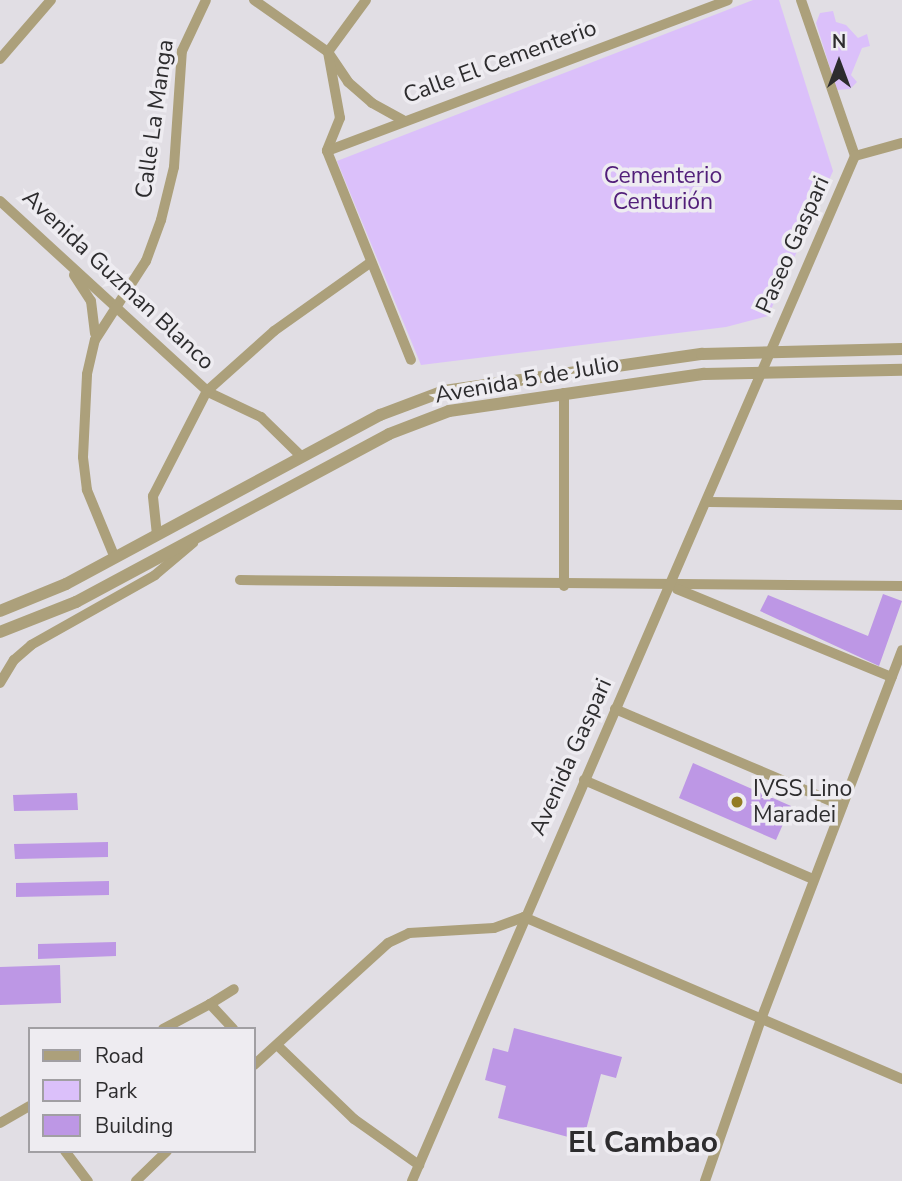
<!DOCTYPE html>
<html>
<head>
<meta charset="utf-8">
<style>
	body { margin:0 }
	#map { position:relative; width:902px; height:1181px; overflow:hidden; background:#e1dee4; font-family:"Nunito Sans",sans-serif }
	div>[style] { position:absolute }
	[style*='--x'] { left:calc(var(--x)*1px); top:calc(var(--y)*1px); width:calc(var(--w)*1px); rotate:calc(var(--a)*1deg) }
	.green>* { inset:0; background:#dbc0fa }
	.building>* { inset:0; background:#bd97e5 }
	.minor>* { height:10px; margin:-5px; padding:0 5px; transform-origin:5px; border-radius:5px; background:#aca07b }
	.tertiary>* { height:12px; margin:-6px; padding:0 6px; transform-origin:6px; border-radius:6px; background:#aca07b }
	.dots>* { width:19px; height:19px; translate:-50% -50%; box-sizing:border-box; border:4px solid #eeecf1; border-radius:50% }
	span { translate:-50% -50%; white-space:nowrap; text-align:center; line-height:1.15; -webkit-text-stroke:7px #eeecf1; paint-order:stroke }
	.street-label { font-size:23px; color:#2d2c2e }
	.park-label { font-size:23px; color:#511e79 }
	.poi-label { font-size:23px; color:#2d2c2e }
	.left { translate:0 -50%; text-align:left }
	.district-label { font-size:30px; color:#2d2c2e; font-weight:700 }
	.legend { position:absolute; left:28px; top:1027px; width:228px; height:126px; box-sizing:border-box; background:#eeecf1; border:2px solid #a19fa3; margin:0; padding:9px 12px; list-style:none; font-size:21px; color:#2d2c2e }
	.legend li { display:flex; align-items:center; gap:14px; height:35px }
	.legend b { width:35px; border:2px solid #a19fa3 }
	.north { position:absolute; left:804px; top:28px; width:70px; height:70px; -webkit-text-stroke:5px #eeecf1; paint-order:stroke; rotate:0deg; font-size:19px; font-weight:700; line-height:28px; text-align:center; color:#2d2c2e }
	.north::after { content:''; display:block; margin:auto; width:24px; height:32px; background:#2d2c2e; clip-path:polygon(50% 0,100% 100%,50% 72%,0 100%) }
</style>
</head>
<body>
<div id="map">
	<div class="green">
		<div style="clip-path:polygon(753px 0,779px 0,833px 171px,768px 316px,726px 327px,421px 365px,337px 161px)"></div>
		<div style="clip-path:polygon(833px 11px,836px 22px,846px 25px,858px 38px,867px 34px,870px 46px,862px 48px,851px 75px,857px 82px,850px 89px,837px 90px,816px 23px,820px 13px)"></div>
	</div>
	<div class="building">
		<div style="clip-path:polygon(883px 594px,902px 601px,879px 666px,760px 611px,768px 595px,868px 636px)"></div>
		<div style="clip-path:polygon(693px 763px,791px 806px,776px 840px,679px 798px)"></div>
		<div style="clip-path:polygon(77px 793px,78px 810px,14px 811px,13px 795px)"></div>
		<div style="clip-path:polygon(108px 842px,108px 857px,15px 859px,14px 844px)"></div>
		<div style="clip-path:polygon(109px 881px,109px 895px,16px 897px,16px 883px)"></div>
		<div style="clip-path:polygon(116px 942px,116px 956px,38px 959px,38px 944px)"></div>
		<div style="clip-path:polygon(60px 965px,61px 1003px,0 1005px,0 967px)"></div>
		<div style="clip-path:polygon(514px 1028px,622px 1057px,616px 1078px,601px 1074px,583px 1141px,498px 1118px,506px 1086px,485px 1080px,493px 1048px,508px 1052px)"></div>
	</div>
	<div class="minor">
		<div style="--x:254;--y:0;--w:90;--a:35.1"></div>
		<div style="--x:328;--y:52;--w:36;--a:56"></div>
		<div style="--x:348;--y:82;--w:32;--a:41"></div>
		<div style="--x:372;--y:103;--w:35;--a:29"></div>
		<div style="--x:366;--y:0;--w:64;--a:126.2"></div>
		<div style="--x:328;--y:52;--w:67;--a:79.7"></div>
		<div style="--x:340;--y:118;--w:35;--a:112"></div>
		<div style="--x:327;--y:151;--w:225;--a:68.1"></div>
		<div style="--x:801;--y:0;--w:165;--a:70.9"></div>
		<div style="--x:0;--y:59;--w:78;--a:-49.2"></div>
		<div style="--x:327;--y:151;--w:428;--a:-20.6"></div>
		<div style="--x:855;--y:156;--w:49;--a:-15.5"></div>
		<div style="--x:0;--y:201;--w:281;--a:42.5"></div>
		<div style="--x:74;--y:275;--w:31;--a:57"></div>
		<div style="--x:91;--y:301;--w:33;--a:83"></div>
		<div style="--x:208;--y:392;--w:59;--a:25.3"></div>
		<div style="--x:261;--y:417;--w:57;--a:44.3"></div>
		<div style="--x:709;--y:502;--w:193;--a:0.9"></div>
		<div style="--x:157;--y:535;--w:39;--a:-96"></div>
		<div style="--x:153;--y:496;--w:118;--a:-62.8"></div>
		<div style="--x:207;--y:391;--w:90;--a:-41.8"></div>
		<div style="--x:274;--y:331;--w:119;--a:-35.4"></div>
		<div style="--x:115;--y:558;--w:74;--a:-112.4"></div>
		<div style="--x:87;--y:490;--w:33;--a:-97"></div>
		<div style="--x:83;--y:457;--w:83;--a:-87.2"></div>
		<div style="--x:87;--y:374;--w:35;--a:-77"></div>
		<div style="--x:95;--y:340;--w:94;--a:-57.2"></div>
		<div style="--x:146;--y:261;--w:44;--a:-69.9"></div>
		<div style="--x:161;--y:220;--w:55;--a:-76.2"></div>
		<div style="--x:174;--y:167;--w:116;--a:-86.1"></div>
		<div style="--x:182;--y:51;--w:56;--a:-64.8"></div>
		<div style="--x:240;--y:580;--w:662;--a:0.52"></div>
		<div style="--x:564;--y:586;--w:193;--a:-90"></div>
		<div style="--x:677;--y:589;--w:232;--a:22.3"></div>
		<div style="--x:0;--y:683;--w:27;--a:-59"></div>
		<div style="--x:14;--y:660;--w:23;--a:-41"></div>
		<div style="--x:31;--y:645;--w:142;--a:-29.4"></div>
		<div style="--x:155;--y:575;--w:50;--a:-40.1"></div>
		<div style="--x:615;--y:709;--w:247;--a:23.1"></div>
		<div style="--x:584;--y:780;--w:249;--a:23.4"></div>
		<div style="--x:210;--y:1004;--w:28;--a:-32"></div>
		<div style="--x:163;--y:1029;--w:53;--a:-28"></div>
		<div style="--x:210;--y:1004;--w:34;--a:47"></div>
		<div style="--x:277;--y:1045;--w:107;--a:43.9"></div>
		<div style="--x:354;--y:1119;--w:80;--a:35.3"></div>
		<div style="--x:254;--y:1065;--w:181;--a:-42.3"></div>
		<div style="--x:388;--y:943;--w:23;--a:-25"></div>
		<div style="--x:409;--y:933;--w:85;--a:-3.4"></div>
		<div style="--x:494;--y:928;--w:32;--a:-20"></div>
		<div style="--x:524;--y:917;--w:411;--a:23.2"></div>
		<div style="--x:0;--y:1123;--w:34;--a:-30"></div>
		<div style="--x:65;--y:1151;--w:38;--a:53"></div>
		<div style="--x:136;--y:1181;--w:43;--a:-44.1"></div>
		<div style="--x:412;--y:1181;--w:1117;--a:-66.63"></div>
		<div style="--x:705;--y:1181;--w:168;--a:-70.9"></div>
		<div style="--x:760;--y:1022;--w:398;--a:-69.1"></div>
	</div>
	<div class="tertiary">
		<div style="--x:0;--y:611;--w:71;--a:-22.2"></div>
		<div style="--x:66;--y:584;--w:357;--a:-28.3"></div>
		<div style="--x:380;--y:415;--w:68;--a:-20.6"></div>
		<div style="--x:444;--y:391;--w:261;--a:-8.2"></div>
		<div style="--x:702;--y:354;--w:200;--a:-1.4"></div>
		<div style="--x:0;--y:632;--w:82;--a:-21.5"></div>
		<div style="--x:76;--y:602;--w:355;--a:-28.2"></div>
		<div style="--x:389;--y:434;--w:64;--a:-21"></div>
		<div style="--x:449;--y:411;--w:258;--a:-8.3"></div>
		<div style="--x:704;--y:374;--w:198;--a:-1.2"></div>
	</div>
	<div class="dots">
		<div style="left:737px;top:802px;background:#937b22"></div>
	</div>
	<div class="street-label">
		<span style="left:500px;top:62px;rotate:-20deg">Calle El Cementerio</span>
		<span style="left:155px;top:119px;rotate:-82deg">Calle La Manga</span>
		<span style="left:793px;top:245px;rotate:-66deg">Paseo Gaspari</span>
		<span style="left:118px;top:280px;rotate:43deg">Avenida Guzman Blanco</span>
		<span style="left:527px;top:380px;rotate:-10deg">Avenida 5 de Julio</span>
		<span style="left:571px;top:757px;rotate:-66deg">Avenida Gaspari</span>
	</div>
	<div class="park-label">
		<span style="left:663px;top:189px">Cementerio<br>Centurión</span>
	</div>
	<div class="poi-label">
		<span class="left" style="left:753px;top:802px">IVSS Lino<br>Maradei</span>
	</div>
	<div class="district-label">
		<span style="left:643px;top:1143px">El Cambao</span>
	</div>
	<ul class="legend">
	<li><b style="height:9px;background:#aca07b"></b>Road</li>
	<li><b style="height:19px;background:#dbc0fa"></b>Park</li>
	<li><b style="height:19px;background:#bd97e5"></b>Building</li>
	</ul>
	<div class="north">N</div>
</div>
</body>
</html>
